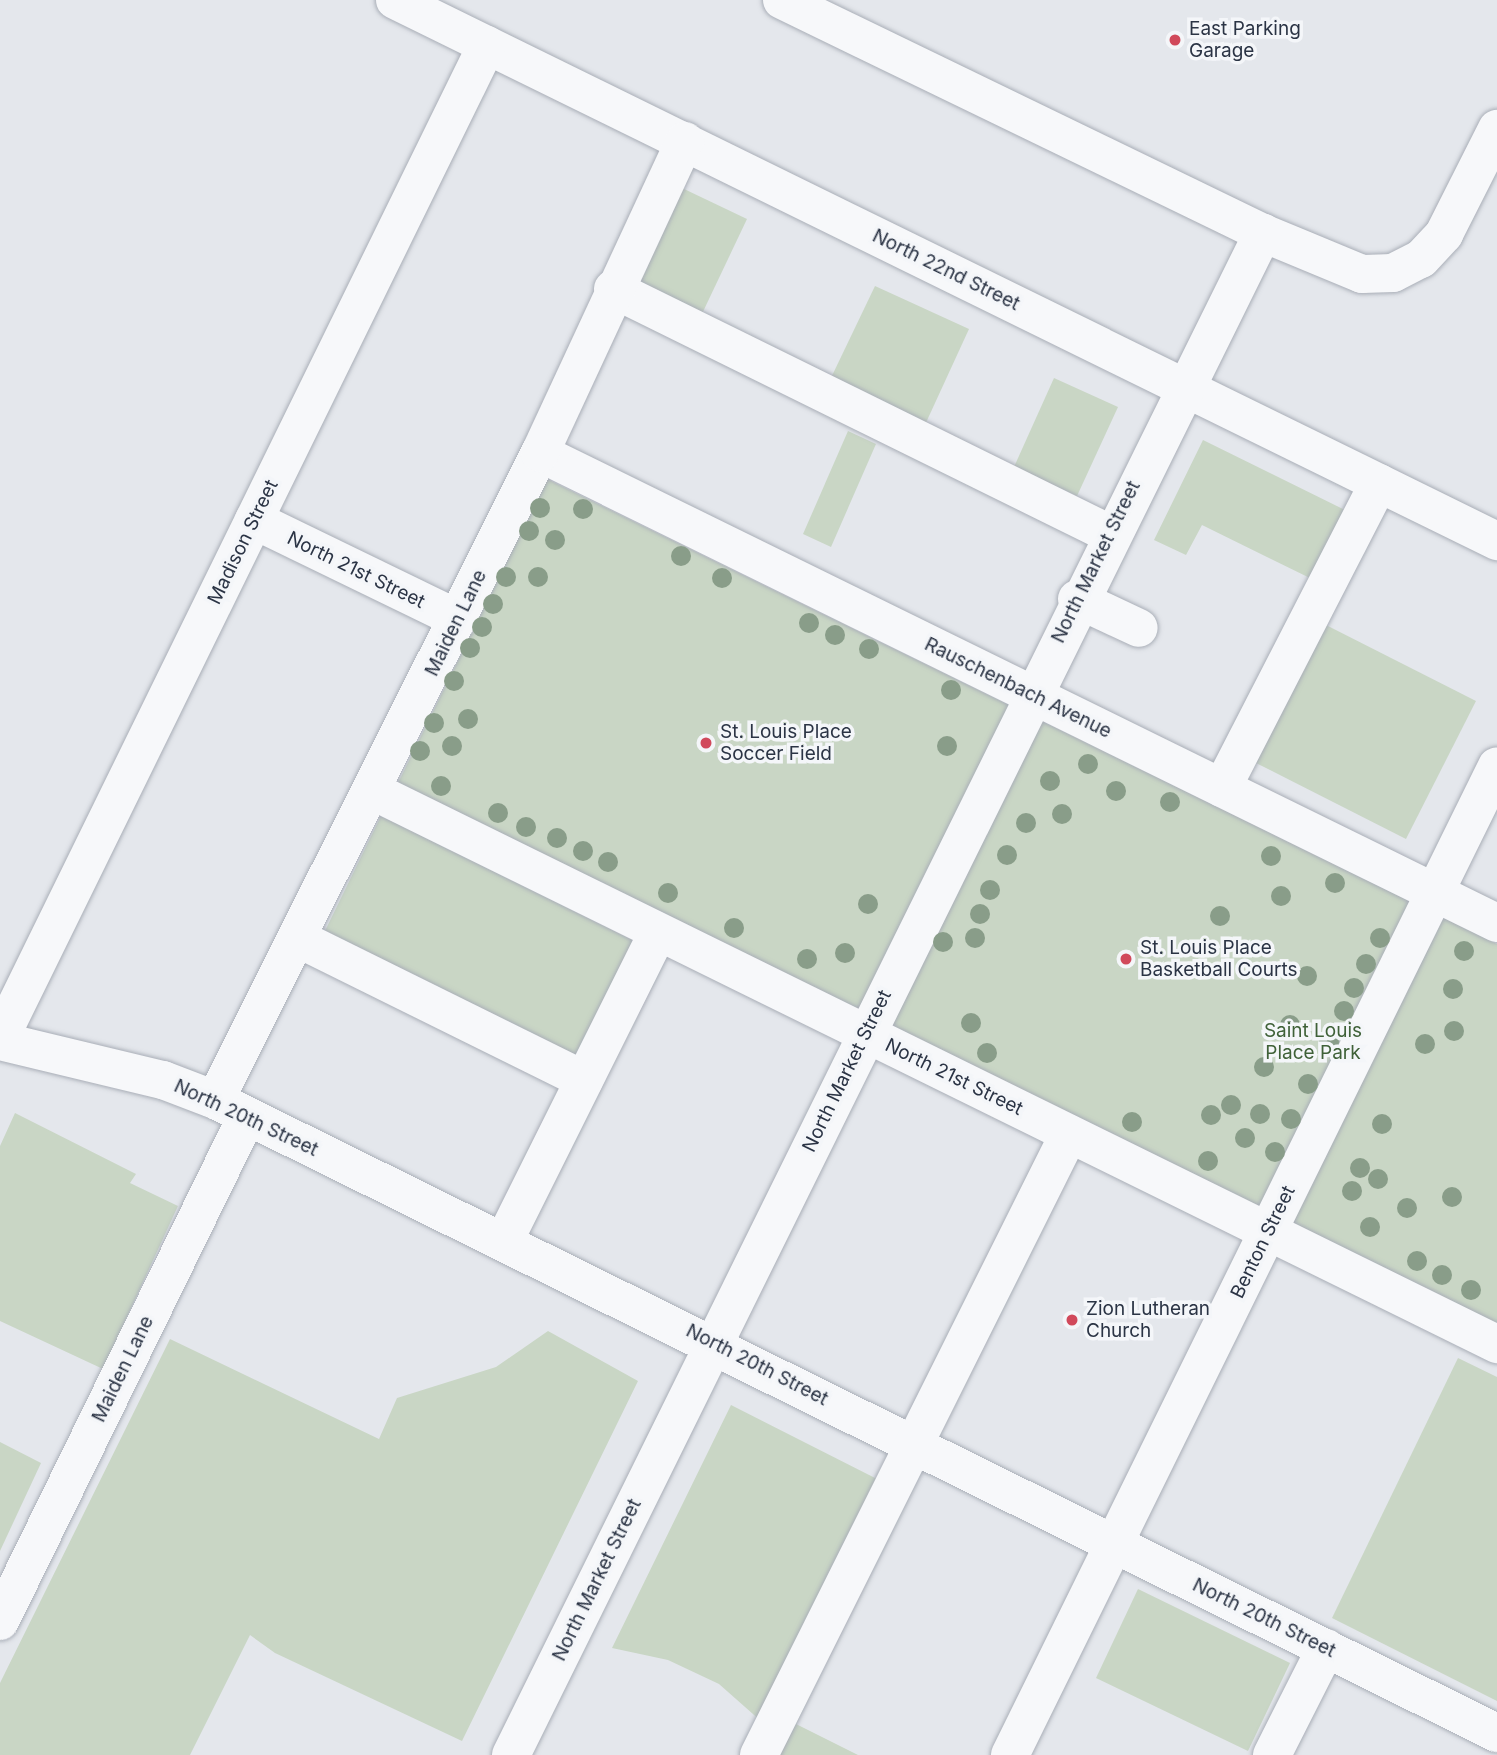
<!DOCTYPE html>
<html>
<head>
<meta charset="utf-8">
<style>
	body { margin:0 }
	#map { position:relative; width:1497px; height:1755px; overflow:hidden; background:#e4e7ec; font-family:Inter,sans-serif }
	div>[style] { position:absolute }
	[style*='--x'] { left:calc(var(--x)*1px); top:calc(var(--y)*1px); width:calc(var(--w)*1px); rotate:calc(var(--a)*1deg) }
	.green>* { inset:0; background:#c9d6c5 }
	.roads { filter:drop-shadow(0 0 2px #a9aeb7) drop-shadow(0 0 2px #a9aeb7) }
	.minor>* { height:38px; margin:-19px; padding:0 19px; transform-origin:19px; border-radius:19px; background:#f7f8fa }
	.trees>* { width:20px; height:20px; margin:-10px; border-radius:50%; background:#899d89 }
	.dots>* { width:19px; height:19px; translate:-50% -50%; box-sizing:border-box; border:4px solid #f4f6f9; border-radius:50% }
	span { translate:-50% -50%; white-space:nowrap; text-align:center; line-height:1.15; -webkit-text-stroke:7px #f4f6f9; paint-order:stroke }
	.poi-label { font-size:19px; color:#2b3445 }
	.left { translate:0 -50%; text-align:left }
	.street-label { font-size:19px; color:#2b3445 }
	.park-label { font-size:19px; color:#3f6138 }
</style>
</head>
<body>
<div id="map">
	<div class="green">
		<div style="clip-path:polygon(682px 188px,747px 219px,700px 318px,635px 287px)"></div>
		<div style="clip-path:polygon(875px 286px,969px 329px,924px 427px,829px 382px)"></div>
		<div style="clip-path:polygon(1054px 378px,1118px 407px,1077px 496px,1014px 467px)"></div>
		<div style="clip-path:polygon(848px 431px,876px 444px,831px 547px,803px 534px)"></div>
		<div style="clip-path:polygon(1203px 440px,1349px 512px,1316px 581px,1202px 525px,1186px 555px,1154px 540px)"></div>
		<div style="clip-path:polygon(547px 479px,1497px 944px,1497px 1324px,398px 783px)"></div>
		<div style="clip-path:polygon(1324px 624px,1476px 701px,1406px 839px,1254px 762px)"></div>
		<div style="clip-path:polygon(381px 816px,636px 942px,574px 1067px,320px 941px)"></div>
		<div style="clip-path:polygon(15px 1113px,136px 1174px,130px 1183px,178px 1206px,103px 1369px,0 1321px,0 1146px)"></div>
		<div style="clip-path:polygon(548px 1331px,638px 1381px,462px 1741px,275px 1653px,250px 1635px,190px 1755px,0 1755px,0 1683px,170px 1339px,379px 1439px,397px 1398px,496px 1367px)"></div>
		<div style="clip-path:polygon(1458px 1358px,1497px 1377px,1497px 1701px,1332px 1618px)"></div>
		<div style="clip-path:polygon(731px 1405px,877px 1479px,762px 1722px,719px 1684px,668px 1660px,612px 1648px)"></div>
		<div style="clip-path:polygon(0 1442px,41px 1463px,0 1551px)"></div>
		<div style="clip-path:polygon(1138px 1589px,1290px 1663px,1248px 1751px,1096px 1678px)"></div>
		<div style="clip-path:polygon(796px 1724px,858px 1755px,780px 1755px)"></div>
	</div>
	<div class="roads">
		<div class="minor">
			<div style="--x:395;--y:0;--w:1228;--a:26.15"></div>
			<div style="--x:782;--y:0;--w:534;--a:25.85"></div>
			<div style="--x:1263;--y:233;--w:107;--a:22.5"></div>
			<div style="--x:1362;--y:274;--w:31;--a:-2"></div>
			<div style="--x:1393;--y:273;--w:31;--a:-27"></div>
			<div style="--x:1421;--y:259;--w:34;--a:-47"></div>
			<div style="--x:1444;--y:234;--w:118;--a:-63.2"></div>
			<div style="--x:613;--y:289;--w:554;--a:26.24"></div>
			<div style="--x:540;--y:453;--w:1066;--a:26.16"></div>
			<div style="--x:254;--y:520;--w:227;--a:25.9"></div>
			<div style="--x:1077;--y:599;--w:68;--a:25.1"></div>
			<div style="--x:1222;--y:788;--w:343;--a:-62.8"></div>
			<div style="--x:373;--y:791;--w:1253;--a:26.2"></div>
			<div style="--x:297;--y:938;--w:320;--a:26.3"></div>
			<div style="--x:0;--y:1038;--w:1106;--a:-63.88"></div>
			<div style="--x:0;--y:1041;--w:168;--a:13.5"></div>
			<div style="--x:163;--y:1080;--w:56;--a:21"></div>
			<div style="--x:215;--y:1100;--w:1430;--a:26.28"></div>
			<div style="--x:215;--y:1100;--w:724;--a:-63.33"></div>
			<div style="--x:540;--y:453;--w:344;--a:-65.1"></div>
			<div style="--x:504;--y:1241;--w:345;--a:-63.5"></div>
			<div style="--x:0;--y:1621;--w:562;--a:-63.94"></div>
			<div style="--x:511;--y:1755;--w:1698;--a:-63.71"></div>
			<div style="--x:759;--y:1755;--w:694;--a:-63.47"></div>
			<div style="--x:1010;--y:1755;--w:1102;--a:-63.78"></div>
			<div style="--x:1272;--y:1755;--w:120;--a:-63.2"></div>
		</div>
	</div>
	<div class="trees">
		<div style="left:540px;top:508px"></div>
		<div style="left:583px;top:509px"></div>
		<div style="left:529px;top:531px"></div>
		<div style="left:555px;top:540px"></div>
		<div style="left:681px;top:556px"></div>
		<div style="left:506px;top:577px"></div>
		<div style="left:538px;top:577px"></div>
		<div style="left:722px;top:578px"></div>
		<div style="left:493px;top:604px"></div>
		<div style="left:809px;top:623px"></div>
		<div style="left:482px;top:627px"></div>
		<div style="left:835px;top:635px"></div>
		<div style="left:470px;top:648px"></div>
		<div style="left:869px;top:649px"></div>
		<div style="left:454px;top:681px"></div>
		<div style="left:951px;top:690px"></div>
		<div style="left:468px;top:719px"></div>
		<div style="left:434px;top:723px"></div>
		<div style="left:452px;top:746px"></div>
		<div style="left:947px;top:746px"></div>
		<div style="left:420px;top:751px"></div>
		<div style="left:1088px;top:764px"></div>
		<div style="left:1050px;top:781px"></div>
		<div style="left:441px;top:786px"></div>
		<div style="left:1116px;top:791px"></div>
		<div style="left:1170px;top:802px"></div>
		<div style="left:498px;top:813px"></div>
		<div style="left:1062px;top:814px"></div>
		<div style="left:1026px;top:823px"></div>
		<div style="left:526px;top:827px"></div>
		<div style="left:557px;top:838px"></div>
		<div style="left:583px;top:851px"></div>
		<div style="left:1007px;top:855px"></div>
		<div style="left:1271px;top:856px"></div>
		<div style="left:608px;top:862px"></div>
		<div style="left:1335px;top:883px"></div>
		<div style="left:990px;top:890px"></div>
		<div style="left:668px;top:893px"></div>
		<div style="left:1281px;top:896px"></div>
		<div style="left:868px;top:904px"></div>
		<div style="left:980px;top:914px"></div>
		<div style="left:1220px;top:916px"></div>
		<div style="left:734px;top:928px"></div>
		<div style="left:975px;top:938px"></div>
		<div style="left:1380px;top:938px"></div>
		<div style="left:943px;top:942px"></div>
		<div style="left:1464px;top:951px"></div>
		<div style="left:845px;top:953px"></div>
		<div style="left:807px;top:959px"></div>
		<div style="left:1366px;top:964px"></div>
		<div style="left:1307px;top:976px"></div>
		<div style="left:1354px;top:988px"></div>
		<div style="left:1453px;top:989px"></div>
		<div style="left:1344px;top:1011px"></div>
		<div style="left:971px;top:1023px"></div>
		<div style="left:1290px;top:1025px"></div>
		<div style="left:1454px;top:1031px"></div>
		<div style="left:1329px;top:1042px"></div>
		<div style="left:1425px;top:1044px"></div>
		<div style="left:987px;top:1053px"></div>
		<div style="left:1264px;top:1067px"></div>
		<div style="left:1308px;top:1084px"></div>
		<div style="left:1231px;top:1105px"></div>
		<div style="left:1260px;top:1114px"></div>
		<div style="left:1211px;top:1115px"></div>
		<div style="left:1291px;top:1119px"></div>
		<div style="left:1132px;top:1122px"></div>
		<div style="left:1382px;top:1124px"></div>
		<div style="left:1245px;top:1138px"></div>
		<div style="left:1275px;top:1152px"></div>
		<div style="left:1208px;top:1161px"></div>
		<div style="left:1360px;top:1168px"></div>
		<div style="left:1378px;top:1179px"></div>
		<div style="left:1352px;top:1191px"></div>
		<div style="left:1452px;top:1197px"></div>
		<div style="left:1407px;top:1208px"></div>
		<div style="left:1370px;top:1227px"></div>
		<div style="left:1417px;top:1261px"></div>
		<div style="left:1442px;top:1275px"></div>
		<div style="left:1471px;top:1290px"></div>
	</div>
	<div class="dots">
		<div style="left:1175px;top:40px;background:#d1495b"></div>
		<div style="left:706px;top:743px;background:#d1495b"></div>
		<div style="left:1126px;top:959px;background:#d1495b"></div>
		<div style="left:1072px;top:1320px;background:#d1495b"></div>
	</div>
	<div class="poi-label">
		<span class="left" style="left:1189px;top:40px">East Parking<br>Garage</span>
		<span class="left" style="left:720px;top:743px">St. Louis Place<br>Soccer Field</span>
		<span class="left" style="left:1140px;top:959px">St. Louis Place<br>Basketball Courts</span>
		<span class="left" style="left:1086px;top:1320px">Zion Lutheran<br>Church</span>
	</div>
	<div class="street-label">
		<span style="left:946px;top:270px;rotate:26deg">North 22nd Street</span>
		<span style="left:243px;top:542px;rotate:-64deg">Madison Street</span>
		<span style="left:1096px;top:562px;rotate:-64deg">North Market Street</span>
		<span style="left:356px;top:570px;rotate:26deg">North 21st Street</span>
		<span style="left:456px;top:623px;rotate:-64deg">Maiden Lane</span>
		<span style="left:1018px;top:688px;rotate:26deg">Rauschenbach Avenue</span>
		<span style="left:847px;top:1071px;rotate:-64deg">North Market Street</span>
		<span style="left:954px;top:1077px;rotate:26deg">North 21st Street</span>
		<span style="left:246px;top:1118px;rotate:25deg">North 20th Street</span>
		<span style="left:1263px;top:1242px;rotate:-64deg">Benton Street</span>
		<span style="left:757px;top:1365px;rotate:27deg">North 20th Street</span>
		<span style="left:123px;top:1369px;rotate:-64deg">Maiden Lane</span>
		<span style="left:597px;top:1580px;rotate:-64deg">North Market Street</span>
		<span style="left:1264px;top:1618px;rotate:26deg">North 20th Street</span>
	</div>
	<div class="park-label">
		<span style="left:1313px;top:1042px">Saint Louis<br>Place Park</span>
	</div>
</div>
</body>
</html>
